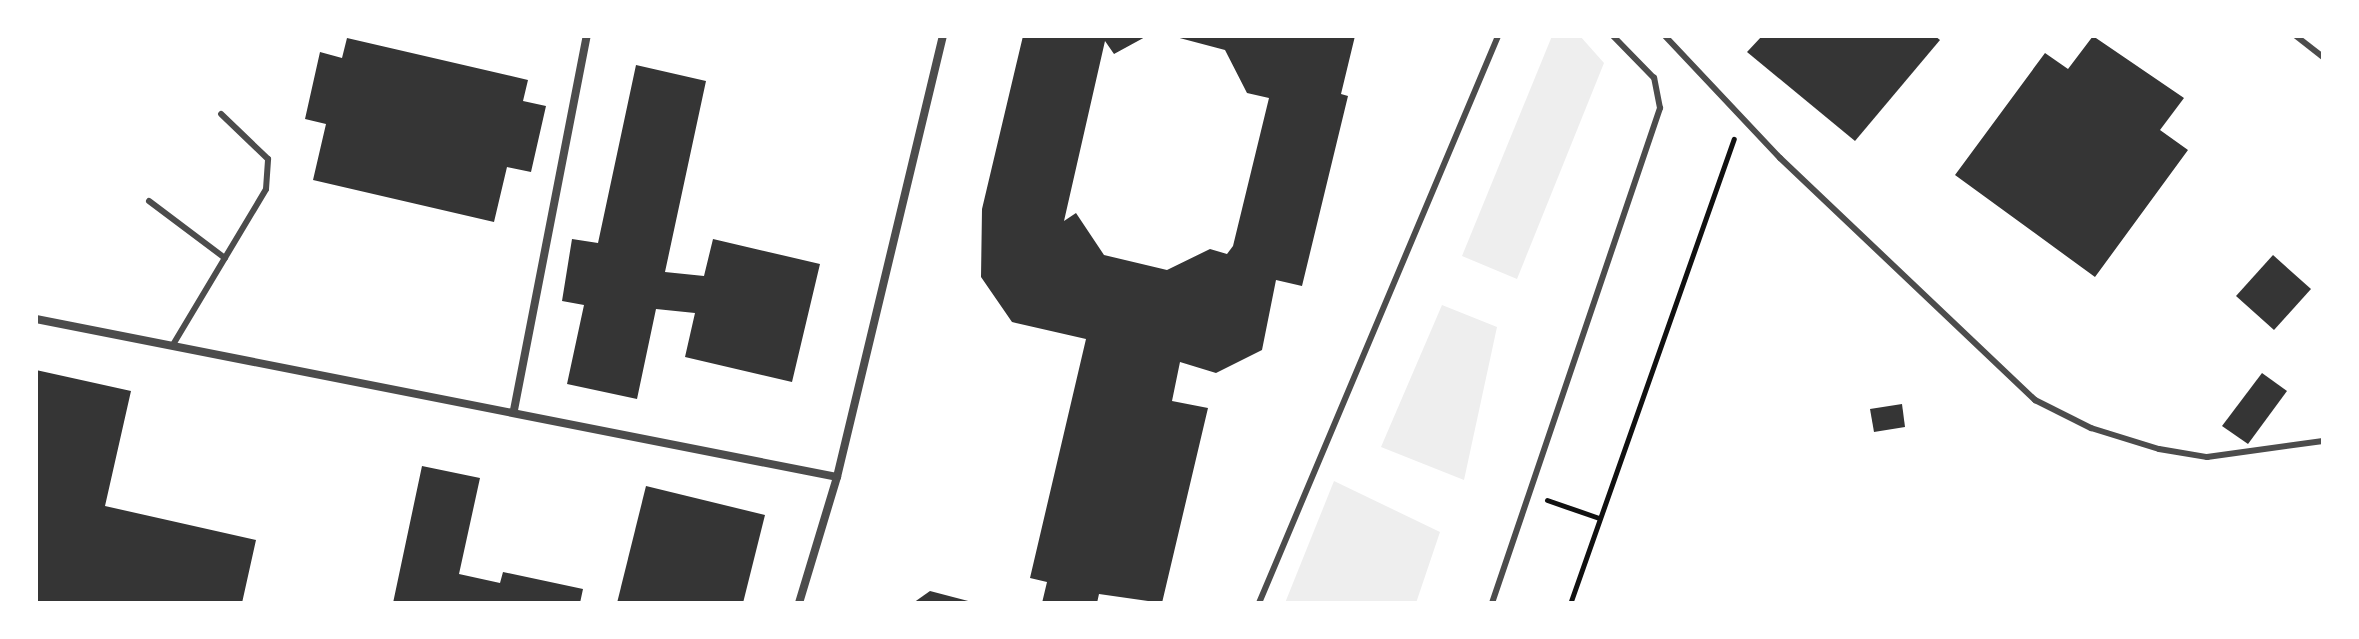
<!DOCTYPE html>
<html>
<head>
<meta charset="utf-8">
<style>
	body { margin:0 }
	#map { position:relative; width:2359px; height:639px; overflow:hidden; background:#fff; font-family:Helvetica,sans-serif }
	div>[style] { position:absolute }
	[style*='--x'] { left:calc(var(--x)*1px); top:calc(var(--y)*1px); width:calc(var(--w)*1px); rotate:calc(var(--a)*1deg) }
	.green>* { inset:0; background:#eee }
	.building>* { inset:0; background:#353535 }
	.path>* { height:5px; margin:-2.5px; padding:0 2.5px; transform-origin:2.5px; border-radius:2.5px; background:#111 }
	.service>* { height:6px; margin:-3px; padding:0 3px; transform-origin:3px; border-radius:3px; background:#4c4c4c }
	.minor>* { height:8px; margin:-4px; padding:0 4px; transform-origin:4px; border-radius:4px; background:#4c4c4c }
	span { translate:-50% -50%; white-space:nowrap; text-align:center; line-height:1.15; -webkit-text-stroke:8px #fff; paint-order:stroke }
	.frame { position:absolute; inset:0; border:38px solid #fff; pointer-events:none }
</style>
</head>
<body>
<div id="map">
	<div class="green">
		<div style="clip-path:polygon(1552px 36px,1580px 36px,1604px 63px,1517px 279px,1462px 256px)"></div>
		<div style="clip-path:polygon(1442px 305px,1497px 327px,1464px 480px,1381px 447px)"></div>
		<div style="clip-path:polygon(1334px 481px,1440px 532px,1416px 603px,1285px 603px)"></div>
	</div>
	<div class="building">
		<div style="clip-path:polygon(1023px 36px,1147px 36px,1114px 54px,1105px 41px,1064px 221px,1076px 213px,1104px 255px,1167px 270px,1210px 249px,1227px 254px,1233px 246px,1269px 98px,1247px 93px,1225px 50px,1172px 36px,1355px 36px,1341px 94px,1348px 96px,1302px 286px,1276px 280px,1262px 350px,1216px 373px,1180px 362px,1172px 401px,1208px 408px,1162px 603px,1099px 594px,1097px 603px,1042px 603px,1047px 582px,1030px 578px,1086px 339px,1012px 322px,981px 277px,982px 209px)"></div>
		<div style="clip-path:polygon(1762px 36px,1935px 36px,1940px 40px,1855px 141px,1747px 52px)"></div>
		<div style="clip-path:polygon(2093px 36px,2184px 98px,2160px 130px,2188px 150px,2095px 277px,1955px 175px,2045px 53px,2068px 69px)"></div>
		<div style="clip-path:polygon(347px 38px,528px 80px,523px 101px,546px 106px,531px 172px,507px 167px,494px 222px,313px 180px,326px 124px,305px 119px,320px 52px,342px 58px)"></div>
		<div style="clip-path:polygon(636px 65px,706px 81px,665px 272px,704px 276px,713px 239px,820px 264px,792px 382px,685px 357px,695px 313px,656px 309px,637px 399px,567px 384px,584px 305px,562px 301px,572px 239px,598px 243px)"></div>
		<div style="clip-path:polygon(2273px 255px,2311px 289px,2274px 330px,2236px 296px)"></div>
		<div style="clip-path:polygon(36px 370px,131px 391px,105px 506px,256px 540px,242px 603px,36px 602px)"></div>
		<div style="clip-path:polygon(2262px 373px,2287px 391px,2248px 444px,2222px 426px)"></div>
		<div style="clip-path:polygon(1902px 404px,1905px 427px,1874px 432px,1870px 409px)"></div>
		<div style="clip-path:polygon(422px 466px,480px 478px,459px 574px,500px 583px,503px 572px,583px 589px,580px 603px,393px 603px)"></div>
		<div style="clip-path:polygon(646px 486px,765px 515px,743px 603px,617px 603px)"></div>
		<div style="clip-path:polygon(930px 591px,972px 602px,971px 603px,913px 603px)"></div>
	</div>
	<div class="path">
		<div style="--x:1547;--y:500;--w:55;--a:19.1"></div>
		<div style="--x:1571;--y:601;--w:490;--a:-70.6"></div>
	</div>
	<div class="service">
		<div style="--x:1665;--y:36;--w:168;--a:46.7"></div>
		<div style="--x:1780;--y:158;--w:352;--a:43.5"></div>
		<div style="--x:2035;--y:400;--w:63;--a:26.6"></div>
		<div style="--x:2091;--y:428;--w:71;--a:17.2"></div>
		<div style="--x:2159;--y:449;--w:49;--a:9.5"></div>
		<div style="--x:2207;--y:457;--w:117;--a:-7.9"></div>
		<div style="--x:2296;--y:36;--w:34;--a:38"></div>
		<div style="--x:149;--y:201;--w:95;--a:36.9"></div>
		<div style="--x:174;--y:343;--w:179;--a:-59.1"></div>
		<div style="--x:266;--y:189;--w:30;--a:-86"></div>
		<div style="--x:268;--y:159;--w:65;--a:-136.2"></div>
		<div style="--x:1259;--y:603;--w:615;--a:-67.14"></div>
		<div style="--x:1492;--y:603;--w:523;--a:-71.25"></div>
		<div style="--x:1660;--y:108;--w:31;--a:-101"></div>
		<div style="--x:1654;--y:78;--w:59;--a:-134.3"></div>
	</div>
	<div class="minor">
		<div style="--x:36;--y:319;--w:816;--a:11.16"></div>
		<div style="--x:514;--y:410;--w:381;--a:-79"></div>
		<div style="--x:799;--y:603;--w:132;--a:-73.2"></div>
		<div style="--x:837;--y:477;--w:454;--a:-76.5"></div>
	</div>
	<div class="frame"></div>
</div>
</body>
</html>
